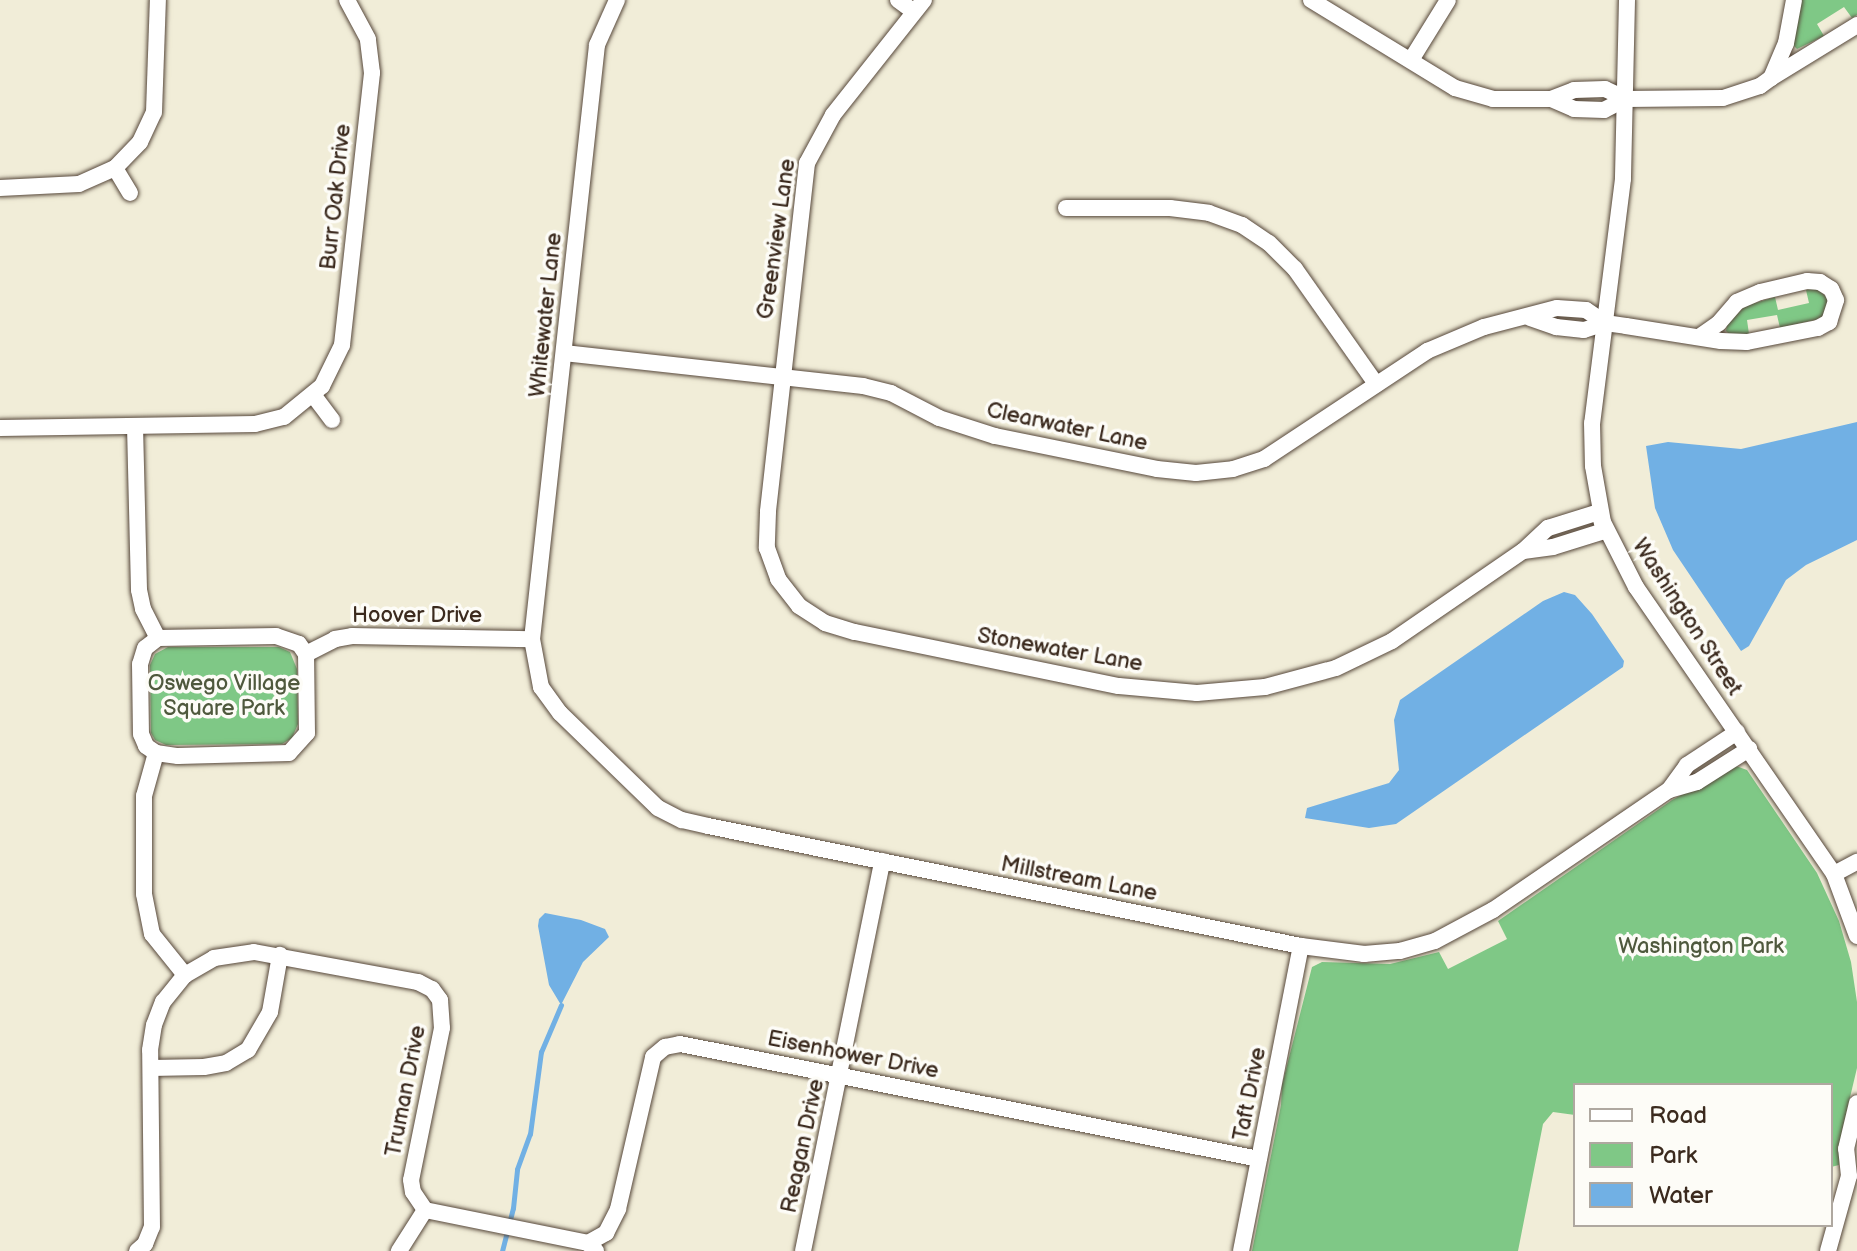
<!DOCTYPE html>
<html>
<head>
<meta charset="utf-8">
<style>
	body { margin:0 }
	#map { position:relative; width:1857px; height:1251px; overflow:hidden; background:#f1edd8; font-family:"Balsamiq Sans",sans-serif }
	div>[style] { position:absolute }
	[style*='--x'] { left:calc(var(--x)*1px); top:calc(var(--y)*1px); width:calc(var(--w)*1px); rotate:calc(var(--a)*1deg) }
	.green>* { inset:0; background:#7fc886 }
	.water>* { inset:0; background:#71b0e4 }
	.stream>* { height:5px; margin:-2.5px; padding:0 2.5px; transform-origin:2.5px; border-radius:2.5px; background:#71b0e4 }
	.roads { filter:drop-shadow(0 0 2px #56473a) drop-shadow(0 0 2px #56473a) }
	.street>* { height:16px; margin:-8px; padding:0 8px; transform-origin:8px; border-radius:8px; background:#fff }
	span { translate:-50% -50%; white-space:nowrap; text-align:center; line-height:1.15; -webkit-text-stroke:7px #fdfcf7; paint-order:stroke }
	.street-label { font-size:22px; color:#3b2a1e }
	.park-label { font-size:22px; color:#4f593d }
	.legend { position:absolute; left:1573px; top:1083px; width:260px; height:144px; box-sizing:border-box; background:#fdfcf7; border:2px solid #afa8a0; margin:0; padding:10px 14px; list-style:none; font-size:24px; color:#3b2a1e }
	.legend li { display:flex; align-items:center; gap:16px; height:40px }
	.legend b { width:40px; border:2px solid #afa8a0 }
</style>
</head>
<body>
<div id="map">
	<div class="green">
		<div style="clip-path:polygon(1801px 0,1857px 0,1857px 15px,1852px 18px,1844px 7px,1817px 24px,1824px 36px,1797px 49px,1793px 45px)"></div>
		<div style="clip-path:polygon(1811px 289px,1818px 289px,1828px 299px,1824px 316px,1819px 319px,1780px 328px,1777px 315px,1747px 320px,1749px 334px,1730px 335px,1726px 331px,1727px 325px,1745px 306px,1775px 297px,1778px 310px,1809px 303px,1806px 290px)"></div>
		<div style="clip-path:polygon(168px 647px,279px 647px,290px 652px,297px 669px,298px 724px,292px 738px,282px 744px,166px 745px,155px 740px,151px 733px,150px 665px,155px 654px)"></div>
		<div style="clip-path:polygon(1736px 766px,1747px 770px,1817px 873px,1839px 921px,1851px 962px,1857px 1002px,1857px 1068px,1842px 1131px,1839px 1165px,1831px 1167px,1831px 1085px,1575px 1085px,1575px 1115px,1553px 1112px,1543px 1124px,1518px 1251px,1252px 1251px,1281px 1105px,1282px 1085px,1312px 967px,1322px 962px,1390px 964px,1439px 952px,1448px 969px,1507px 939px,1498px 921px,1672px 800px)"></div>
	</div>
	<div class="water">
		<div style="clip-path:polygon(1857px 422px,1857px 540px,1806px 565px,1786px 580px,1749px 646px,1741px 651px,1673px 550px,1655px 508px,1646px 446px,1668px 442px,1741px 449px)"></div>
		<div style="clip-path:polygon(1564px 592px,1575px 595px,1592px 614px,1624px 661px,1623px 667px,1396px 824px,1369px 828px,1305px 818px,1307px 808px,1389px 783px,1399px 770px,1394px 720px,1400px 700px,1543px 601px)"></div>
		<div style="clip-path:polygon(545px 913px,581px 920px,605px 929px,609px 937px,583px 962px,561px 1005px,549px 985px,538px 926px,539px 919px)"></div>
	</div>
	<div class="stream">
		<div style="--x:502;--y:1251;--w:44;--a:-75.7"></div>
		<div style="--x:513;--y:1208;--w:39;--a:-84"></div>
		<div style="--x:517;--y:1169;--w:37;--a:-70"></div>
		<div style="--x:530;--y:1134;--w:83;--a:-82.4"></div>
		<div style="--x:541;--y:1052;--w:51;--a:-66.9"></div>
	</div>
	<div class="roads">
		<div class="street">
			<div style="--x:617;--y:0;--w:49;--a:114"></div>
			<div style="--x:597;--y:45;--w:598;--a:96.24"></div>
			<div style="--x:532;--y:639;--w:49;--a:79.4"></div>
			<div style="--x:541;--y:687;--w:32;--a:54"></div>
			<div style="--x:560;--y:713;--w:136;--a:44.1"></div>
			<div style="--x:658;--y:808;--w:27;--a:27"></div>
			<div style="--x:682;--y:820;--w:27;--a:13"></div>
			<div style="--x:708;--y:826;--w:605;--a:11.44"></div>
			<div style="--x:1301;--y:946;--w:64;--a:7.2"></div>
			<div style="--x:1364;--y:954;--w:36;--a:-5"></div>
			<div style="--x:1400;--y:951;--w:36;--a:-16"></div>
			<div style="--x:1435;--y:941;--w:66;--a:-28.1"></div>
			<div style="--x:1493;--y:910;--w:213;--a:-34.3"></div>
			<div style="--x:1669;--y:790;--w:31;--a:-54"></div>
			<div style="--x:1687;--y:765;--w:60;--a:-33.4"></div>
			<div style="--x:898;--y:0;--w:19;--a:36"></div>
			<div style="--x:924;--y:0;--w:147;--a:128.4"></div>
			<div style="--x:833;--y:115;--w:55;--a:118.4"></div>
			<div style="--x:807;--y:163;--w:351;--a:96.4"></div>
			<div style="--x:768;--y:512;--w:36;--a:92"></div>
			<div style="--x:767;--y:548;--w:33;--a:70"></div>
			<div style="--x:778;--y:579;--w:34;--a:52"></div>
			<div style="--x:799;--y:606;--w:31;--a:33"></div>
			<div style="--x:825;--y:623;--w:31;--a:17"></div>
			<div style="--x:855;--y:632;--w:269;--a:11.6"></div>
			<div style="--x:1119;--y:686;--w:78;--a:5.1"></div>
			<div style="--x:1197;--y:693;--w:68;--a:-5"></div>
			<div style="--x:1265;--y:687;--w:73;--a:-15"></div>
			<div style="--x:1336;--y:668;--w:62;--a:-25.7"></div>
			<div style="--x:1392;--y:641;--w:159;--a:-34.5"></div>
			<div style="--x:1523;--y:551;--w:34;--a:-43"></div>
			<div style="--x:1548;--y:528;--w:53;--a:-17.4"></div>
			<div style="--x:1599;--y:512;--w:20;--a:75"></div>
			<div style="--x:1604;--y:531;--w:53;--a:162.6"></div>
			<div style="--x:1553;--y:547;--w:30;--a:172"></div>
			<div style="--x:1311;--y:0;--w:169;--a:31.4"></div>
			<div style="--x:1455;--y:88;--w:40;--a:16"></div>
			<div style="--x:1493;--y:99;--w:58;--a:0"></div>
			<div style="--x:1551;--y:99;--w:25;--a:23"></div>
			<div style="--x:1574;--y:109;--w:30;--a:2"></div>
			<div style="--x:1604;--y:110;--w:25;--a:-27"></div>
			<div style="--x:1626;--y:99;--w:97;--a:-0.6"></div>
			<div style="--x:1723;--y:98;--w:39;--a:-18"></div>
			<div style="--x:1760;--y:86;--w:14;--a:-36"></div>
			<div style="--x:1627;--y:0;--w:179;--a:91.3"></div>
			<div style="--x:1623;--y:179;--w:246;--a:97.2"></div>
			<div style="--x:1592;--y:423;--w:43;--a:88.7"></div>
			<div style="--x:1593;--y:466;--w:57;--a:79.9"></div>
			<div style="--x:1603;--y:522;--w:73;--a:63.1"></div>
			<div style="--x:1636;--y:587;--w:349;--a:55.4"></div>
			<div style="--x:1834;--y:874;--w:66;--a:69.6"></div>
			<div style="--x:1794;--y:0;--w:44;--a:100.5"></div>
			<div style="--x:1786;--y:43;--w:38;--a:113"></div>
			<div style="--x:1771;--y:78;--w:101;--a:-31.6"></div>
			<div style="--x:1411;--y:60;--w:70;--a:-58.3"></div>
			<div style="--x:1551;--y:99;--w:25;--a:-21"></div>
			<div style="--x:1574;--y:90;--w:31;--a:-2"></div>
			<div style="--x:1605;--y:89;--w:23;--a:25"></div>
			<div style="--x:115;--y:168;--w:29;--a:59"></div>
			<div style="--x:0;--y:188;--w:79;--a:-2.9"></div>
			<div style="--x:79;--y:184;--w:39;--a:-24"></div>
			<div style="--x:115;--y:168;--w:36;--a:-46"></div>
			<div style="--x:140;--y:142;--w:33;--a:-65"></div>
			<div style="--x:154;--y:112;--w:112;--a:-88"></div>
			<div style="--x:1066;--y:208;--w:104;--a:0"></div>
			<div style="--x:1170;--y:208;--w:39;--a:7"></div>
			<div style="--x:1209;--y:213;--w:35;--a:20"></div>
			<div style="--x:1242;--y:225;--w:32;--a:34"></div>
			<div style="--x:1269;--y:243;--w:37;--a:45"></div>
			<div style="--x:1295;--y:269;--w:141;--a:54.8"></div>
			<div style="--x:1530;--y:318;--w:28;--a:19"></div>
			<div style="--x:1556;--y:327;--w:28;--a:6"></div>
			<div style="--x:1584;--y:330;--w:22;--a:-18"></div>
			<div style="--x:564;--y:353;--w:301;--a:6.3"></div>
			<div style="--x:863;--y:386;--w:29;--a:14"></div>
			<div style="--x:891;--y:393;--w:54;--a:27.5"></div>
			<div style="--x:939;--y:418;--w:59;--a:17.8"></div>
			<div style="--x:995;--y:436;--w:165;--a:11.5"></div>
			<div style="--x:1157;--y:469;--w:39;--a:6"></div>
			<div style="--x:1196;--y:473;--w:37;--a:-6"></div>
			<div style="--x:1233;--y:469;--w:33;--a:-18"></div>
			<div style="--x:1264;--y:459;--w:196;--a:-33.5"></div>
			<div style="--x:1427;--y:351;--w:62;--a:-22.8"></div>
			<div style="--x:1484;--y:327;--w:75;--a:-14.6"></div>
			<div style="--x:1557;--y:308;--w:29;--a:4"></div>
			<div style="--x:1586;--y:310;--w:23;--a:34"></div>
			<div style="--x:1605;--y:323;--w:21;--a:8"></div>
			<div style="--x:1626;--y:326;--w:96;--a:9"></div>
			<div style="--x:1721;--y:341;--w:26;--a:2"></div>
			<div style="--x:1747;--y:342;--w:72;--a:-11.2"></div>
			<div style="--x:1818;--y:328;--w:13;--a:-29"></div>
			<div style="--x:1829;--y:322;--w:23;--a:-72"></div>
			<div style="--x:1836;--y:300;--w:12;--a:-114"></div>
			<div style="--x:1831;--y:289;--w:13;--a:-148"></div>
			<div style="--x:1820;--y:282;--w:13;--a:-176"></div>
			<div style="--x:1807;--y:281;--w:48;--a:166.8"></div>
			<div style="--x:1760;--y:292;--w:25;--a:157"></div>
			<div style="--x:1737;--y:302;--w:28;--a:131"></div>
			<div style="--x:1719;--y:323;--w:24;--a:145"></div>
			<div style="--x:314;--y:396;--w:30;--a:53"></div>
			<div style="--x:135;--y:426;--w:164;--a:88.6"></div>
			<div style="--x:139;--y:590;--w:19;--a:78"></div>
			<div style="--x:143;--y:609;--w:33;--a:63"></div>
			<div style="--x:158;--y:638;--w:16;--a:142"></div>
			<div style="--x:145;--y:648;--w:17;--a:107"></div>
			<div style="--x:140;--y:664;--w:70;--a:89.2"></div>
			<div style="--x:141;--y:734;--w:13;--a:67"></div>
			<div style="--x:146;--y:746;--w:12;--a:35"></div>
			<div style="--x:156;--y:753;--w:45;--a:105.6"></div>
			<div style="--x:144;--y:796;--w:98;--a:90"></div>
			<div style="--x:144;--y:894;--w:41;--a:78.7"></div>
			<div style="--x:152;--y:934;--w:53;--a:51.2"></div>
			<div style="--x:0;--y:428;--w:255;--a:-0.9"></div>
			<div style="--x:255;--y:424;--w:30;--a:-14"></div>
			<div style="--x:284;--y:417;--w:49;--a:-39.2"></div>
			<div style="--x:322;--y:386;--w:46;--a:-64"></div>
			<div style="--x:342;--y:345;--w:274;--a:-83.7"></div>
			<div style="--x:372;--y:73;--w:34;--a:-97"></div>
			<div style="--x:368;--y:39;--w:44;--a:-118.3"></div>
			<div style="--x:158;--y:638;--w:118;--a:-1"></div>
			<div style="--x:276;--y:636;--w:24;--a:19"></div>
			<div style="--x:299;--y:644;--w:12;--a:55"></div>
			<div style="--x:306;--y:654;--w:33;--a:-27"></div>
			<div style="--x:335;--y:639;--w:17;--a:-10"></div>
			<div style="--x:352;--y:636;--w:180;--a:1"></div>
			<div style="--x:156;--y:753;--w:22;--a:8"></div>
			<div style="--x:178;--y:756;--w:111;--a:-1.5"></div>
			<div style="--x:289;--y:753;--w:27;--a:-48"></div>
			<div style="--x:307;--y:733;--w:79;--a:-90.7"></div>
			<div style="--x:1669;--y:790;--w:29;--a:-16"></div>
			<div style="--x:1697;--y:782;--w:62;--a:-32.4"></div>
			<div style="--x:1834;--y:874;--w:26;--a:-28"></div>
			<div style="--x:151;--y:1068;--w:53;--a:-1.1"></div>
			<div style="--x:204;--y:1067;--w:22;--a:-10"></div>
			<div style="--x:226;--y:1063;--w:26;--a:-31"></div>
			<div style="--x:248;--y:1050;--w:44;--a:-59.9"></div>
			<div style="--x:270;--y:1012;--w:58;--a:-80"></div>
			<div style="--x:425;--y:1210;--w:166;--a:11.4"></div>
			<div style="--x:137;--y:1251;--w:11;--a:-41"></div>
			<div style="--x:145;--y:1244;--w:18;--a:-68"></div>
			<div style="--x:152;--y:1227;--w:177;--a:-90.6"></div>
			<div style="--x:150;--y:1050;--w:25;--a:-81"></div>
			<div style="--x:154;--y:1025;--w:25;--a:-69"></div>
			<div style="--x:163;--y:1002;--w:35;--a:-51"></div>
			<div style="--x:185;--y:975;--w:34;--a:-30"></div>
			<div style="--x:214;--y:958;--w:40;--a:-8.5"></div>
			<div style="--x:254;--y:952;--w:167;--a:10.4"></div>
			<div style="--x:418;--y:982;--w:16;--a:27"></div>
			<div style="--x:432;--y:989;--w:14;--a:54"></div>
			<div style="--x:440;--y:1000;--w:28;--a:86"></div>
			<div style="--x:442;--y:1028;--w:155;--a:101.5"></div>
			<div style="--x:411;--y:1180;--w:12;--a:81"></div>
			<div style="--x:413;--y:1192;--w:22;--a:56"></div>
			<div style="--x:425;--y:1210;--w:49;--a:122.4"></div>
			<div style="--x:596;--y:1251;--w:11;--a:-135"></div>
			<div style="--x:588;--y:1243;--w:21;--a:-29"></div>
			<div style="--x:606;--y:1233;--w:27;--a:-63"></div>
			<div style="--x:618;--y:1209;--w:156;--a:-77"></div>
			<div style="--x:653;--y:1057;--w:16;--a:-40"></div>
			<div style="--x:665;--y:1047;--w:15;--a:-11"></div>
			<div style="--x:680;--y:1044;--w:590;--a:11.23"></div>
			<div style="--x:803;--y:1251;--w:398;--a:-78.5"></div>
			<div style="--x:1241;--y:1251;--w:311;--a:-78.9"></div>
			<div style="--x:1828;--y:1251;--w:78;--a:-74.4"></div>
			<div style="--x:1849;--y:1176;--w:27;--a:-96"></div>
			<div style="--x:1846;--y:1149;--w:47;--a:-76.6"></div>
		</div>
	</div>
	<div class="street-label">
		<span style="left:336px;top:197px;rotate:-84deg">Burr Oak Drive</span>
		<span style="left:777px;top:239px;rotate:-82deg">Greenview Lane</span>
		<span style="left:546px;top:315px;rotate:-84deg">Whitewater Lane</span>
		<span style="left:1067px;top:427px;rotate:12deg">Clearwater Lane</span>
		<span style="left:417px;top:616px">Hoover Drive</span>
		<span style="left:1687px;top:617px;rotate:57deg">Washington Street</span>
		<span style="left:1060px;top:650px;rotate:10deg">Stonewater Lane</span>
		<span style="left:1079px;top:879px;rotate:11deg">Millstream Lane</span>
		<span style="left:853px;top:1055px;rotate:11deg">Eisenhower Drive</span>
		<span style="left:406px;top:1091px;rotate:-79deg">Truman Drive</span>
		<span style="left:1250px;top:1094px;rotate:-79deg">Taft Drive</span>
		<span style="left:803px;top:1146px;rotate:-78deg">Reagan Drive</span>
	</div>
	<div class="park-label">
		<span style="left:224px;top:696px">Oswego Village<br>Square Park</span>
		<span style="left:1701px;top:947px">Washington Park</span>
	</div>
	<ul class="legend">
	<li><b style="height:10px;background:#fff"></b>Road</li>
	<li><b style="height:22px;background:#7fc886"></b>Park</li>
	<li><b style="height:22px;background:#71b0e4"></b>Water</li>
	</ul>
</div>
</body>
</html>
